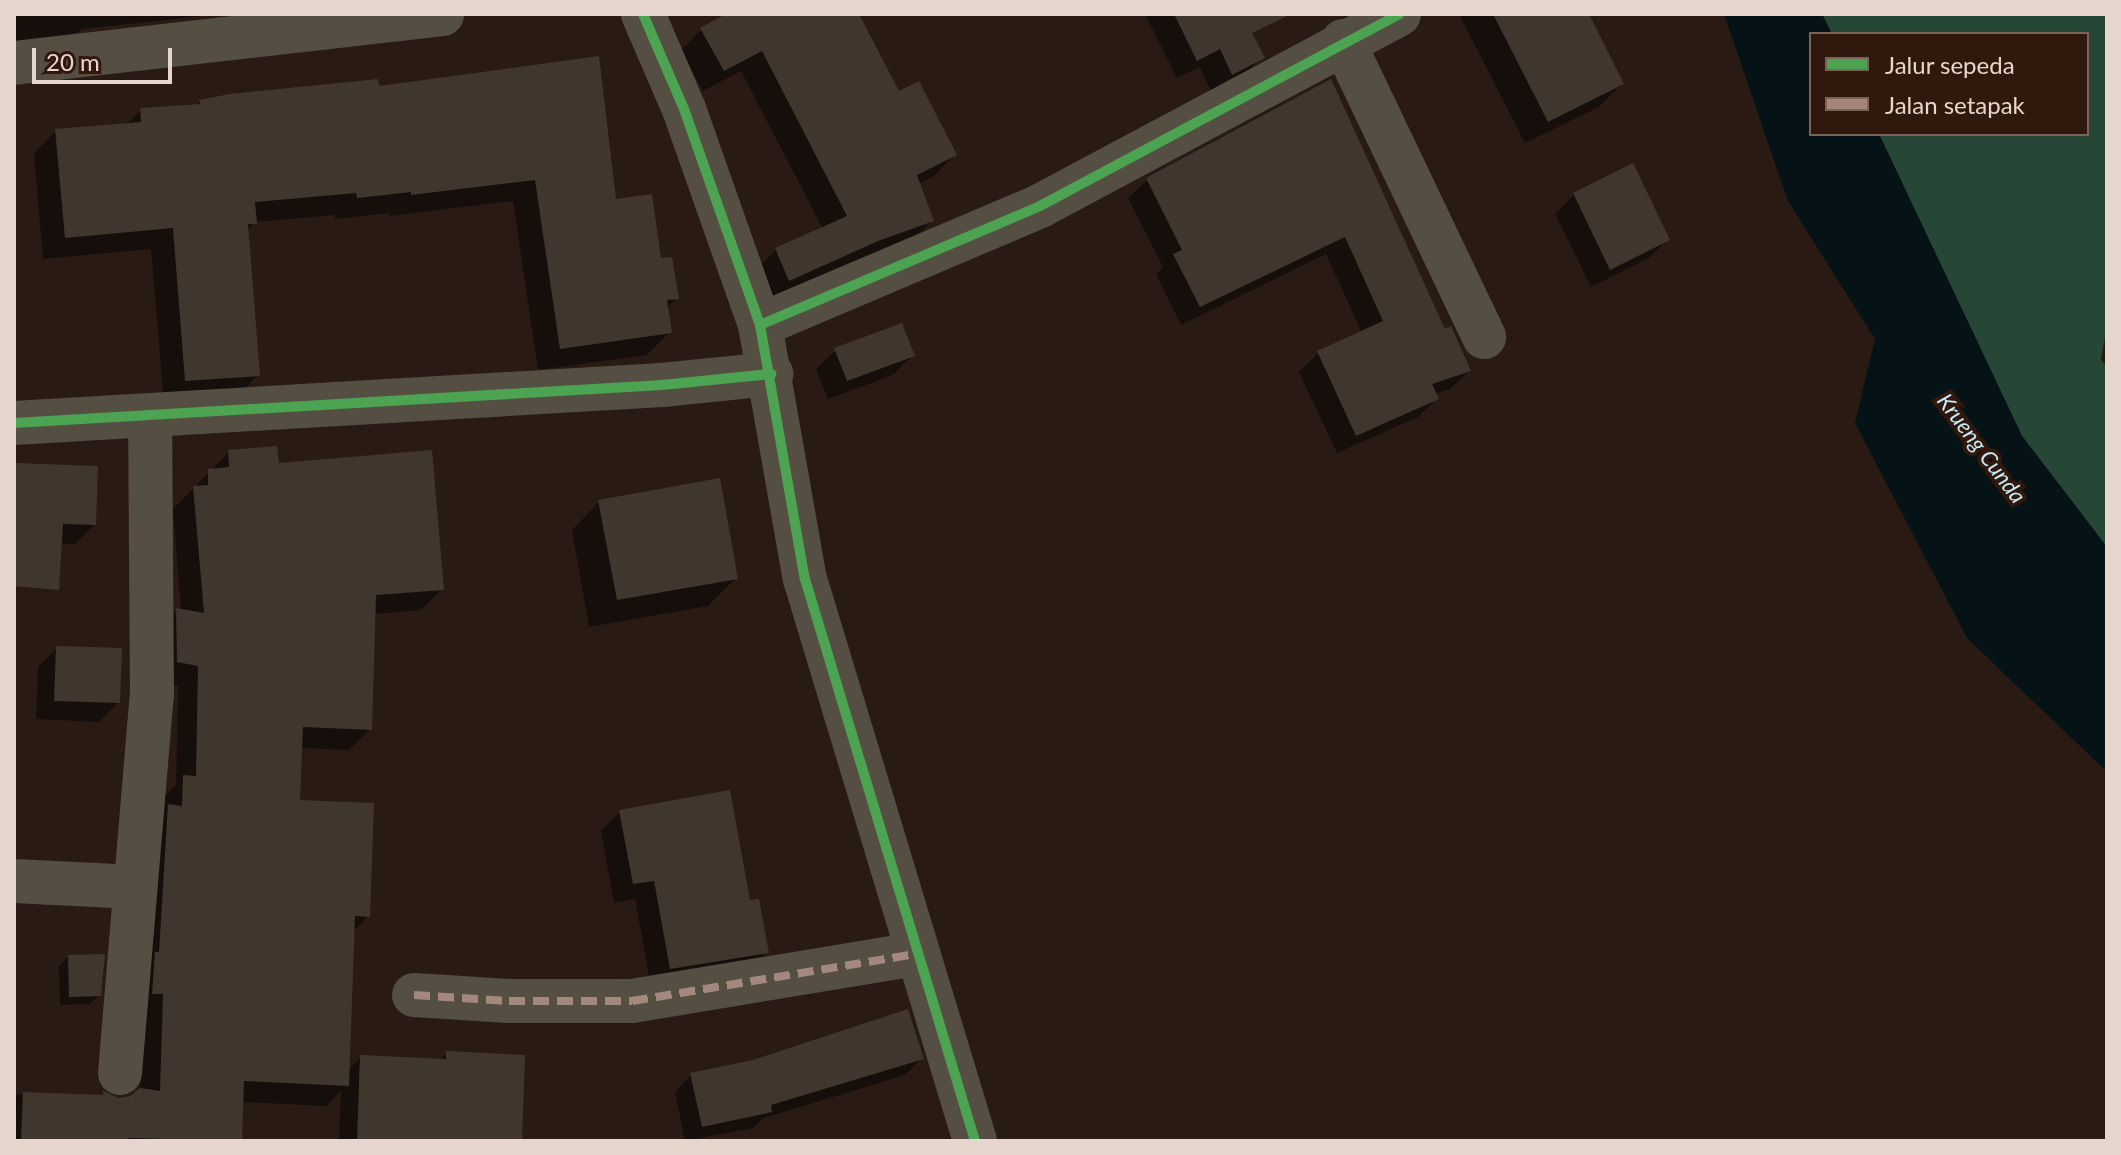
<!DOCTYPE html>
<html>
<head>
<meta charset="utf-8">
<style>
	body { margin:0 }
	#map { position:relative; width:2121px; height:1155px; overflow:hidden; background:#291b14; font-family:Lato,sans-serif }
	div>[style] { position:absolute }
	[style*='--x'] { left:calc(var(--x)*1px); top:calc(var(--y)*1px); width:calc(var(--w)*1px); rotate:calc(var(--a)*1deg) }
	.green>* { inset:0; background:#264636 }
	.water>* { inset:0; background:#051216 }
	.shadow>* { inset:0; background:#0007 }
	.building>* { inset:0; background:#40362e }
	.minor>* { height:44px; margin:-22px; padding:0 22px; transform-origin:22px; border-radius:22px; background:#544f42 }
	.quiet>* { height:8px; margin-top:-4px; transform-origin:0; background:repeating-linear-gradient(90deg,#a5887d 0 16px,transparent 0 24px) }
	.cycleway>* { height:10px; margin:-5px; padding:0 5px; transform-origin:5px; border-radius:5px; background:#4ca352 }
	span { translate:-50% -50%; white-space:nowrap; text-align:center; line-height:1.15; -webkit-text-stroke:8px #31180c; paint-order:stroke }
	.water-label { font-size:22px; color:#c8ebf8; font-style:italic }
	.frame { position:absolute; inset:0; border:16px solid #e7d6ce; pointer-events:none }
	.legend { position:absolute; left:1809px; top:32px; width:280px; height:104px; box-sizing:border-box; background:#31180c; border:2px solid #7a645a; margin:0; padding:10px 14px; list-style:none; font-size:24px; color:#e7d6ce }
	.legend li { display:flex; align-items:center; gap:16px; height:40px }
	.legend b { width:40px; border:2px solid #7a645a }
	.scale { position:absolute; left:32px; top:48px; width:140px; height:36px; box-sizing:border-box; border:4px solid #e7d6ce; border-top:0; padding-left:10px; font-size:24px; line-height:28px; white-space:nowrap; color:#e7d6ce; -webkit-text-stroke:6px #31180c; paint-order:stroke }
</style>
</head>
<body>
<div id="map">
	<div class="green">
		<div style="clip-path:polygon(1822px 14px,2107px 14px,2107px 326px,2101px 359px,2107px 368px,2107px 547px,2022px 436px,1879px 134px,2087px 134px,2087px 34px,1832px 34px)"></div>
	</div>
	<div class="water">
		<div style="clip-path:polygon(1724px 14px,1822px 14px,1832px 34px,1811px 34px,1811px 134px,1879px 134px,2022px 436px,2107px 547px,2107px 772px,1967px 638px,1855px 423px,1875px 339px,1788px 201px)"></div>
	</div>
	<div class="shadow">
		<div style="clip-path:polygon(14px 14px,221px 14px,82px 29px,77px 33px,14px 41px)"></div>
		<div style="clip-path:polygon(731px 14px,857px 14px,898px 94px,954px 155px,934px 176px,918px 184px,932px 221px,911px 242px,768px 300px,755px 271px,776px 250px,823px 229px,741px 71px,703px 91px,681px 50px,702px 29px)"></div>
		<div style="clip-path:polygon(1145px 14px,1240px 14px,1262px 57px,1243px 76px,1212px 93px,1200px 67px,1177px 78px)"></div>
		<div style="clip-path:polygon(1459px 14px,1587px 14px,1622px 84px,1599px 107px,1525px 143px)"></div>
		<div style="clip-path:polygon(1330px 81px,1444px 331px,1469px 371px,1450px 389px,1435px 394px,1437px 398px,1418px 417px,1337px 453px,1299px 372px,1318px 353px,1362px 333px,1326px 254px,1181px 325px,1156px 274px,1163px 267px,1128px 198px,1147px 180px)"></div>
		<div style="clip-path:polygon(377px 88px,615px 201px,659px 261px,677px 298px,666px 309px,669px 333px,647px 355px,538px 370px,513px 201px,389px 216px,389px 213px,335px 219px,335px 215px,255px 222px,246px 231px,258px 375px,236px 397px,164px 403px,151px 249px,43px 259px,34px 153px,56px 131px,126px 125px,141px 110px,195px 106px,200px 101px)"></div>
		<div style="clip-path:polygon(1632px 166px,1668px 239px,1649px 258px,1591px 287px,1555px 214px,1574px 195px)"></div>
		<div style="clip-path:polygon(836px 350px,912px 356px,893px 375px,828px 399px,816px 369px)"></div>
		<div style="clip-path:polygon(229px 452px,277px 465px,442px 589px,421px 610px,374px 614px,370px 729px,349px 750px,300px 748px,298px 802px,368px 916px,353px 932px,348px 1070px,361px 1057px,440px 1061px,447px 1053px,520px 1141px,339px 1141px,341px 1091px,326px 1106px,241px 1102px,240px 1141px,14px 1141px,14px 1094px,101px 1097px,104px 1093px,118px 1100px,131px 1098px,140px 1090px,143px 1014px,162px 798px,176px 785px,178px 686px,156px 683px,156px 632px,177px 611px,181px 611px,173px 509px)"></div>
		<div style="clip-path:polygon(96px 467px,94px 525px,75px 544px,42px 543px)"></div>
		<div style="clip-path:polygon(599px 502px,736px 578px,708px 606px,589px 627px,572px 530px)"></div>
		<div style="clip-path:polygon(57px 648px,118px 703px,99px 722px,36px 719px,38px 667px)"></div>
		<div style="clip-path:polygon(620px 812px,749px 903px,766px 952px,747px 972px,651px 987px,635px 899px,614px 903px,601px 831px)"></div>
		<div style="clip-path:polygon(68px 957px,100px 995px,90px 1004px,60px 1005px,59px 966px)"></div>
		<div style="clip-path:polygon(922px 1058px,905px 1075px,764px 1118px,753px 1128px,685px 1141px,675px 1092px,691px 1075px)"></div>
	</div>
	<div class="building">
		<div style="clip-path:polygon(726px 14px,859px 14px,899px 91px,919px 81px,957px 155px,917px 175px,934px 221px,878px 241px,789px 281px,775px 248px,847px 216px,762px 51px,724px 71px,700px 28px)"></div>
		<div style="clip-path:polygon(1174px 14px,1291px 14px,1252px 33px,1265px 58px,1232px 75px,1220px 49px,1197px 61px)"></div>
		<div style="clip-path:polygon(1493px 14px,1589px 14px,1624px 84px,1548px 122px)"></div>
		<div style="clip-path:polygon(599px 56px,616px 199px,652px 194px,661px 258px,672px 257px,679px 299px,667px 300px,672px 333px,560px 349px,535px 180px,411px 195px,411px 192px,357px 198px,356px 193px,255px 202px,257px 224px,248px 224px,260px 376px,185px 381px,173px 228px,65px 238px,55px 129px,141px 122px,140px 108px,200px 104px,199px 100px,230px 94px,378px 79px,379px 86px)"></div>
		<div style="clip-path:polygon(1331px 79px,1445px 329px,1451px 326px,1471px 371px,1432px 384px,1439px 399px,1356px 436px,1317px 351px,1383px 321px,1345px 237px,1200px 307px,1173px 254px,1182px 250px,1146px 178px)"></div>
		<div style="clip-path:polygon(1633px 163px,1670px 240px,1610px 270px,1573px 193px)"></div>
		<div style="clip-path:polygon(902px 323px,915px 356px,847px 381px,834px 348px)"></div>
		<div style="clip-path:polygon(277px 446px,279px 463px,432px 450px,444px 590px,376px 595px,372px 730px,303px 727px,300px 800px,374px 803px,370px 917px,355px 916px,349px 1086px,244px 1081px,242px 1141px,128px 1138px,128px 1141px,21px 1141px,23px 1092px,103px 1095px,103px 1091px,119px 1098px,130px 1096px,140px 1088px,160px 1091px,163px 994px,152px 994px,155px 952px,159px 952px,168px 804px,182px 806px,183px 775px,196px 776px,198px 666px,177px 662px,176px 608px,204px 613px,193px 486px,208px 485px,208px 469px,229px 467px,228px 450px)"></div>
		<div style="clip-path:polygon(14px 463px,98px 466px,96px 525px,63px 524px,59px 590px,14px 586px)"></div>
		<div style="clip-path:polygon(720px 478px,738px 579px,617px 600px,598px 500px)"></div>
		<div style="clip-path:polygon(56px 646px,122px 648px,120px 703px,54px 701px)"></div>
		<div style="clip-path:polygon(730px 790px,750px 900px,759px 899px,769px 953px,670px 969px,654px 881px,633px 884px,619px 810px)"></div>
		<div style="clip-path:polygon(105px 954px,101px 996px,69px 997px,68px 955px)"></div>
		<div style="clip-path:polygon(908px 1009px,924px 1059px,771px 1105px,772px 1112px,702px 1127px,690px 1073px,753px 1060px)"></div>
		<div style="clip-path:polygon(446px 1051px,525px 1055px,522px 1141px,357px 1141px,360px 1055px,446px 1059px)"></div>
	</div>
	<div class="minor">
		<div style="--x:643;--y:14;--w:103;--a:66.7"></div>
		<div style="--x:684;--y:109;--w:229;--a:70.6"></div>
		<div style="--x:760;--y:325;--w:258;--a:80"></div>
		<div style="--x:805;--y:579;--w:587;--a:73.17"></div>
		<div style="--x:1343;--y:41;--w:328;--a:64.5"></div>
		<div style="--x:14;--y:63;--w:431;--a:-6.5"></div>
		<div style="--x:760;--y:325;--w:304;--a:-23"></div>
		<div style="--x:1040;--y:206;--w:407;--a:-28.1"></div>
		<div style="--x:14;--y:423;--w:649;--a:-3.36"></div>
		<div style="--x:662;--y:385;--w:110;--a:-5.8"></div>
		<div style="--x:14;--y:881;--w:121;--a:2.8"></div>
		<div style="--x:414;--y:995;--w:95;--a:3.6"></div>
		<div style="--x:509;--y:1001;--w:123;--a:0"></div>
		<div style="--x:632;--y:1001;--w:289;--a:-9.4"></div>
		<div style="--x:120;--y:1073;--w:379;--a:-85.2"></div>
		<div style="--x:152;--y:695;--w:279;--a:-90.4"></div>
	</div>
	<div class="quiet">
		<div style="--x:414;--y:995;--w:95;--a:3.6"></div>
		<div style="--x:509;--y:1001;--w:123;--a:0"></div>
		<div style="--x:632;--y:1001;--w:289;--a:-9.4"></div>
	</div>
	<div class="cycleway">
		<div style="--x:643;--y:14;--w:103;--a:66.7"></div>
		<div style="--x:684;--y:109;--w:229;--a:70.6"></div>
		<div style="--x:760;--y:325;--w:258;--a:80"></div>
		<div style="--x:805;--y:579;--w:587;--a:73.17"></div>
		<div style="--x:760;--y:325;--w:304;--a:-23"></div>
		<div style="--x:1040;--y:206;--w:407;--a:-28.1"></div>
		<div style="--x:14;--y:423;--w:649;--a:-3.36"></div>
		<div style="--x:662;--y:385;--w:110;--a:-5.8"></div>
	</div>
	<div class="water-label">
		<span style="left:1982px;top:448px;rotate:53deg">Krueng Cunda</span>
	</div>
	<div class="frame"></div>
	<ul class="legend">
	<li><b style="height:10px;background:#4ca352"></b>Jalur sepeda</li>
	<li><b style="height:10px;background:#a5887d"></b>Jalan setapak</li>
	</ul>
	<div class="scale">20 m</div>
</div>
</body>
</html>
